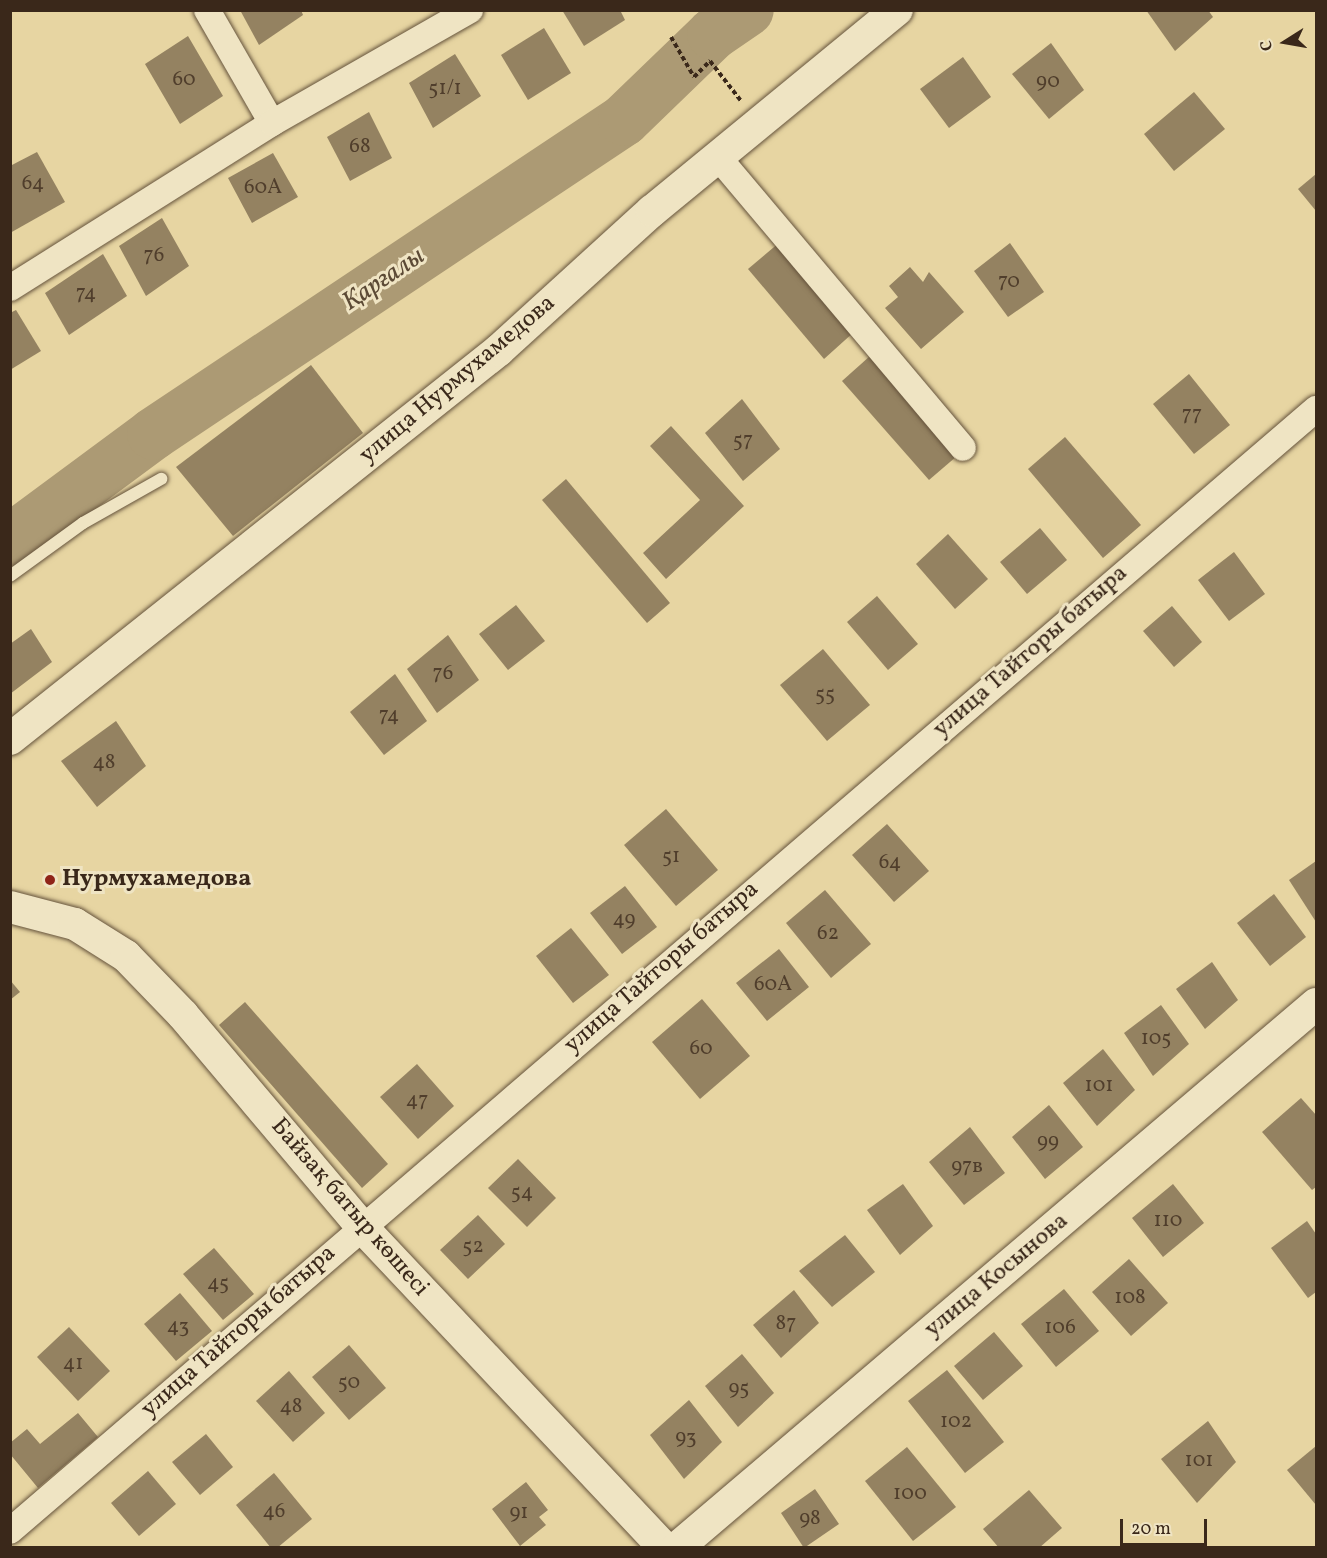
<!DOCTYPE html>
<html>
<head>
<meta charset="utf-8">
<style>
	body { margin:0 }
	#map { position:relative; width:1327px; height:1558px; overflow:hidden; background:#e7d5a2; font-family:Vollkorn,serif }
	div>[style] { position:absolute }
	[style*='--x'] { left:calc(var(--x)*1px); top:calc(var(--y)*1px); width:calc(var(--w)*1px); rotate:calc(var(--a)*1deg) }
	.river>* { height:52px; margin:-26px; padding:0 26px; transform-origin:26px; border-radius:26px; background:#ac9a74 }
	.building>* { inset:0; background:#948261 }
	.path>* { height:4px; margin-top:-2px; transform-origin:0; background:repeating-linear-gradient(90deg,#3a281a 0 4.5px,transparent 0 7.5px) }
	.roads { filter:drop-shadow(0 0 2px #65533c) drop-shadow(0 0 2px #65533c) }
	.service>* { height:12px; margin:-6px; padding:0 6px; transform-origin:6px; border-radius:6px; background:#efe4c3 }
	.minor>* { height:26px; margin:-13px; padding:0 13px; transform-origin:13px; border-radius:13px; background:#efe4c3 }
	.tertiary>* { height:32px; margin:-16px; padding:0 16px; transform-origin:16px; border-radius:16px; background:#efe4c3 }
	.dots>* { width:16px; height:16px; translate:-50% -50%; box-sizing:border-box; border:3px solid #efe4c3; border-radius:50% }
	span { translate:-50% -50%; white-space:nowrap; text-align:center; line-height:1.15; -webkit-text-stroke:6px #efe4c3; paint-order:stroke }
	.number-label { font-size:21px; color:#503e2c }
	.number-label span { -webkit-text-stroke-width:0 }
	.street-label { font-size:24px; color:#3a281a }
	.poi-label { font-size:24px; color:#3a281a; font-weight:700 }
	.left { translate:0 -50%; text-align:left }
	.water-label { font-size:26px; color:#5c4a35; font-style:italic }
	.frame { position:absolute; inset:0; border:12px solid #3a281a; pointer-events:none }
	.north { position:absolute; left:1255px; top:12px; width:60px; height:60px; -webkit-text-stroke:4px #efe4c3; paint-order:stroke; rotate:259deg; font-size:16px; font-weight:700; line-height:24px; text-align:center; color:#3a281a }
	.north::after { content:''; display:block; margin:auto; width:21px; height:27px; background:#3a281a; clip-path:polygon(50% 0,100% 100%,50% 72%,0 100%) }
	.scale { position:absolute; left:1120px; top:1519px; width:87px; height:27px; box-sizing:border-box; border:3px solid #3a281a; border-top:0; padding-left:8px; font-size:18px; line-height:21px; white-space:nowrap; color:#3a281a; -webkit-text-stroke:4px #efe4c3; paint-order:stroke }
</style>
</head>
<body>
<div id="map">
	<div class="river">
		<div style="--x:10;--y:540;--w:178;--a:-36.5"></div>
		<div style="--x:153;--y:434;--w:566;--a:-33.69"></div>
		<div style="--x:624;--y:120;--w:124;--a:-44"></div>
		<div style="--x:713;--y:34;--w:42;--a:-34.4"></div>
	</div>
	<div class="building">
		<div style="clip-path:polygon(240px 10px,301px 10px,303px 15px,259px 45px)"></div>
		<div style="clip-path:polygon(562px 10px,620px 10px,625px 20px,584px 46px)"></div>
		<div style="clip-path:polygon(1146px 10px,1208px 10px,1213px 17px,1175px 51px)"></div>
		<div style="clip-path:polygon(544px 28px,571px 73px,528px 100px,501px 55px)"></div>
		<div style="clip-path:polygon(188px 36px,223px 96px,180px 124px,145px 64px)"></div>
		<div style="clip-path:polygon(1051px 43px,1084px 90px,1049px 119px,1012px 74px)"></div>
		<div style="clip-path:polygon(455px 54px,481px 96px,433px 128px,409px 83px)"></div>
		<div style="clip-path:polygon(963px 57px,991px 97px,949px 128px,920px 89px)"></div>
		<div style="clip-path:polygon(1194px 92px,1225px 129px,1174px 171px,1144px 134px)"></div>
		<div style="clip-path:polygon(369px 112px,392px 158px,350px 181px,327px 137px)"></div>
		<div style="clip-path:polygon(37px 152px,65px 202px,10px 233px,10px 166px)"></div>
		<div style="clip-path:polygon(273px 153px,298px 197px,252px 223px,228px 178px)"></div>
		<div style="clip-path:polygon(1316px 174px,1316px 211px,1298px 189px)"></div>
		<div style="clip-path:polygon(162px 218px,189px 266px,146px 296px,119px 246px)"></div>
		<div style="clip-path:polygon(780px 242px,854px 332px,824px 359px,748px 269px)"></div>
		<div style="clip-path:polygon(1010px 243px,1044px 292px,1008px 317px,974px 271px)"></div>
		<div style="clip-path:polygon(103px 254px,127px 296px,69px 335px,45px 293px)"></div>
		<div style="clip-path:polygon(910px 267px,923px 282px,929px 272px,964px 312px,921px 349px,885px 308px,898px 297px,889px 286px)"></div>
		<div style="clip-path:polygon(16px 310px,41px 351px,10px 370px,10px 313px)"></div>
		<div style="clip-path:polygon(870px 356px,957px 456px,929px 480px,842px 381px)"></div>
		<div style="clip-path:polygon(311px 365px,363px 433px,233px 536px,176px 467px)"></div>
		<div style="clip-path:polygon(1189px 374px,1230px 425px,1194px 454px,1153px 404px)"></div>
		<div style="clip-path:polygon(742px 399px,780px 449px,743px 481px,705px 433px)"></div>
		<div style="clip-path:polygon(671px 426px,744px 506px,666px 579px,643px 553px,700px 500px,650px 446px)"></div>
		<div style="clip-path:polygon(1065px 437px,1141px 525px,1103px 558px,1028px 469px)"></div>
		<div style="clip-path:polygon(566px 479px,670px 603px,647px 623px,542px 500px)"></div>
		<div style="clip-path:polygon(1040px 528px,1067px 560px,1027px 594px,1000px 562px)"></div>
		<div style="clip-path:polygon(948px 534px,988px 579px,955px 609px,916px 564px)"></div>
		<div style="clip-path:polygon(1234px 552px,1265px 594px,1229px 621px,1198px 580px)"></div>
		<div style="clip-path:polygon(877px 596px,918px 644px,888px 670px,847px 622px)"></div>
		<div style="clip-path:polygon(516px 605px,545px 641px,508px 670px,479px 634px)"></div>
		<div style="clip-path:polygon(1172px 606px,1202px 642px,1174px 667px,1143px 631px)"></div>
		<div style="clip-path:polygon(31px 629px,52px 662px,10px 694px,10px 644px)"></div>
		<div style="clip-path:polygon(448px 635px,479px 680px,437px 713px,407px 669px)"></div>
		<div style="clip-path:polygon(823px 649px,870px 705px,827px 741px,780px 685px)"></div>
		<div style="clip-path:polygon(395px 674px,427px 721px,384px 755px,350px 712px)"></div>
		<div style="clip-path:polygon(116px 721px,146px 766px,97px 807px,61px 761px)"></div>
		<div style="clip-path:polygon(666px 809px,718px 870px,676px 906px,624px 845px)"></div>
		<div style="clip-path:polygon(887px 824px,929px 871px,894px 902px,852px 855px)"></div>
		<div style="clip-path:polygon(1316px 861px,1316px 922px,1289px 880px)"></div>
		<div style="clip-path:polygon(625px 886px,657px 927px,622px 954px,590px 913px)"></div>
		<div style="clip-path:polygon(825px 890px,871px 944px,831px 978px,786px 923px)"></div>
		<div style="clip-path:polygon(1274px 894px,1306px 937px,1270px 966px,1237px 923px)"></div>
		<div style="clip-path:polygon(571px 928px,609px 975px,573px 1003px,536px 956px)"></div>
		<div style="clip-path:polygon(779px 949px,809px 987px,767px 1021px,736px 983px)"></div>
		<div style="clip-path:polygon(1212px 962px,1238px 1000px,1205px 1029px,1176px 989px)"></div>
		<div style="clip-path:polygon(10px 980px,20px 992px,10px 1000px)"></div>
		<div style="clip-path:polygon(702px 999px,750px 1056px,700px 1099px,652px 1042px)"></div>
		<div style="clip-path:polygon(245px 1002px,388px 1164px,362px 1188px,219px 1025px)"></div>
		<div style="clip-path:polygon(1161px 1005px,1189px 1044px,1153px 1076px,1124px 1033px)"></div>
		<div style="clip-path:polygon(1103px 1049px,1135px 1090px,1097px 1126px,1063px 1083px)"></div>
		<div style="clip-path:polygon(417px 1064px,454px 1106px,418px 1139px,380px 1097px)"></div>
		<div style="clip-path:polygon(1301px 1098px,1316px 1115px,1316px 1187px,1312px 1190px,1262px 1132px)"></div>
		<div style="clip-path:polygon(1049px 1105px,1083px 1147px,1045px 1179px,1012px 1137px)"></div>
		<div style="clip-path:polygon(970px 1127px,1005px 1173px,964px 1205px,929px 1162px)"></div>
		<div style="clip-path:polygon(518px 1159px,556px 1198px,527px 1227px,488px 1188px)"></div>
		<div style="clip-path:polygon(903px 1184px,933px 1226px,900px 1255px,867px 1210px)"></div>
		<div style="clip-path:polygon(1173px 1184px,1204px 1223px,1163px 1257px,1132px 1218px)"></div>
		<div style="clip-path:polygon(478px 1215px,505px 1244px,468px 1279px,440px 1250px)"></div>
		<div style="clip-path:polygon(1307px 1221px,1316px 1234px,1316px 1292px,1308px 1298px,1271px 1248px)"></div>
		<div style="clip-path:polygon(845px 1235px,875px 1272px,832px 1307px,799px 1271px)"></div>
		<div style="clip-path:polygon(214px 1248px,254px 1294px,223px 1320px,183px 1274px)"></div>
		<div style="clip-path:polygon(1129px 1259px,1168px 1303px,1131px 1336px,1092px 1292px)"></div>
		<div style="clip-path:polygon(1064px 1289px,1099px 1331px,1056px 1367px,1021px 1324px)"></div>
		<div style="clip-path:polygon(794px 1290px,819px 1323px,781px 1358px,753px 1325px)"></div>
		<div style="clip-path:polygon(180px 1293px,212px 1331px,176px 1361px,144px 1324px)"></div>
		<div style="clip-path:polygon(69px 1327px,110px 1371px,78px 1401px,37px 1357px)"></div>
		<div style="clip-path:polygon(994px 1332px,1023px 1366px,983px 1400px,954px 1366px)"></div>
		<div style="clip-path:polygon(349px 1345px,386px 1388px,349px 1420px,312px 1377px)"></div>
		<div style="clip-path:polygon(742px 1354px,774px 1393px,738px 1427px,705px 1386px)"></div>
		<div style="clip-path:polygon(947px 1370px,1004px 1442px,965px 1473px,908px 1401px)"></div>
		<div style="clip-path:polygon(289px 1371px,325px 1413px,293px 1442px,256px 1401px)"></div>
		<div style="clip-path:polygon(689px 1400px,722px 1442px,684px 1479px,650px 1435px)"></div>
		<div style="clip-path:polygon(78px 1413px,98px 1437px,38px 1488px,10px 1454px,10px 1443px,27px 1429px,40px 1444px)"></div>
		<div style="clip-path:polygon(1208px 1421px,1236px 1462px,1197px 1503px,1161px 1459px)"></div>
		<div style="clip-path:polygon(206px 1434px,233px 1467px,200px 1495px,172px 1462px)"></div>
		<div style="clip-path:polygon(1316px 1446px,1316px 1505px,1287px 1470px)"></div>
		<div style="clip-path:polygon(907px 1447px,956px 1507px,913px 1541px,865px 1481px)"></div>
		<div style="clip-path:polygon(148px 1471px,176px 1504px,139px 1536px,111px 1503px)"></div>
		<div style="clip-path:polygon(274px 1473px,312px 1519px,277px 1548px,271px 1548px,236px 1505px)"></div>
		<div style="clip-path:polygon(526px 1482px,548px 1510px,539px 1517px,546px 1525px,520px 1546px,492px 1509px)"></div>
		<div style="clip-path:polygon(815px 1489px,839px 1524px,804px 1548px,781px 1513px)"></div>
		<div style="clip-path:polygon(1029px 1490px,1062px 1528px,1039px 1548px,999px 1548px,983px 1529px)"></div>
	</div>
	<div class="path">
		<div style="--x:671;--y:37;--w:46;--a:60.1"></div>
		<div style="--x:694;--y:77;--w:23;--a:-45"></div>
		<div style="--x:710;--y:61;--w:51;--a:52.2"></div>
	</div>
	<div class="roads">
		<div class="service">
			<div style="--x:10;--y:576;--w:90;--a:-36"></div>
			<div style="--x:83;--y:523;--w:90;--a:-29.4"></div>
		</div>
		<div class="minor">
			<div style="--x:207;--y:10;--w:130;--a:60.1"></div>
			<div style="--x:718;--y:157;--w:380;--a:49.9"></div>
			<div style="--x:10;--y:288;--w:310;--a:-32.2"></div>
			<div style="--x:272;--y:123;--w:228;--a:-29.7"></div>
			<div style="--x:10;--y:1531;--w:1722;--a:-40.67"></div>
		</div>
		<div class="tertiary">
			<div style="--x:10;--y:739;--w:625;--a:-38.5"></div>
			<div style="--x:499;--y:350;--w:207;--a:-42.3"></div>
			<div style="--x:652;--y:211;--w:317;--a:-39.4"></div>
			<div style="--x:10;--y:907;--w:67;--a:14.7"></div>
			<div style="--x:75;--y:924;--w:60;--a:32.1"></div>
			<div style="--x:126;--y:956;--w:82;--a:46"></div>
			<div style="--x:183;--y:1015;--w:276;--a:49.8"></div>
			<div style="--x:361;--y:1226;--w:442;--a:46.7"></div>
			<div style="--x:677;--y:1548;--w:839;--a:-40.41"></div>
		</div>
	</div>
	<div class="dots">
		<div style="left:50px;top:880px;background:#8f2418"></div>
	</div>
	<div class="number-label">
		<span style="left:184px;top:80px">60</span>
		<span style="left:1048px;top:82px">90</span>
		<span style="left:445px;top:89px">51/1</span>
		<span style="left:360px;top:147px">68</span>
		<span style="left:33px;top:184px">64</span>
		<span style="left:263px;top:188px">60А</span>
		<span style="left:154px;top:256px">76</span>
		<span style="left:1009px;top:282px">70</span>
		<span style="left:86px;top:294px">74</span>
		<span style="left:1192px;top:415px">77</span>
		<span style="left:743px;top:441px">57</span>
		<span style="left:443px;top:674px">76</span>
		<span style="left:825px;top:695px">55</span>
		<span style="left:389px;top:716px">74</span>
		<span style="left:104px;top:763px">48</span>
		<span style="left:671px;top:857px">51</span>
		<span style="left:890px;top:863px">64</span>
		<span style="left:624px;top:920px">49</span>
		<span style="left:828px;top:934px">62</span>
		<span style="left:773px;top:985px">60А</span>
		<span style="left:1156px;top:1039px">105</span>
		<span style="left:701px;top:1049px">60</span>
		<span style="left:1099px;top:1086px">101</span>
		<span style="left:417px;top:1101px">47</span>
		<span style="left:1048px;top:1142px">99</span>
		<span style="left:967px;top:1167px">97в</span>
		<span style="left:522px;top:1193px">54</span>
		<span style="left:1168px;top:1221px">110</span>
		<span style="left:473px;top:1247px">52</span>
		<span style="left:218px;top:1284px">45</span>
		<span style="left:1130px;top:1298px">108</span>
		<span style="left:786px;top:1324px">87</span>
		<span style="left:178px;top:1327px">43</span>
		<span style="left:1060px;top:1328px">106</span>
		<span style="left:73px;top:1364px">41</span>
		<span style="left:349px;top:1383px">50</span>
		<span style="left:739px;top:1389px">95</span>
		<span style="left:291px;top:1407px">48</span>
		<span style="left:956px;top:1422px">102</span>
		<span style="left:686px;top:1438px">93</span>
		<span style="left:1199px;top:1461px">101</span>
		<span style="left:910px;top:1494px">100</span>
		<span style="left:274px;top:1512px">46</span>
		<span style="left:519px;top:1513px">91</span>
		<span style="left:810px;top:1519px">98</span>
	</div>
	<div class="street-label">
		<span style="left:458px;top:380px;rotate:-40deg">улица Нурмухамедова</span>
		<span style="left:1031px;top:652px;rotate:-41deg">улица Тайторы батыра</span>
		<span style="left:662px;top:968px;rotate:-41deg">улица Тайторы батыра</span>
		<span style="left:349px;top:1208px;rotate:49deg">Байзақ батыр көшесі</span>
		<span style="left:997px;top:1276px;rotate:-40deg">улица Косынова</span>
		<span style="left:239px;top:1332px;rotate:-41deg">улица Тайторы батыра</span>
	</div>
	<div class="poi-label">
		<span class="left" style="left:62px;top:880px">Нурмухамедова</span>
	</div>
	<div class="water-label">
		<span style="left:384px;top:280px;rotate:-34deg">Қарғалы</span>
	</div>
	<div class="frame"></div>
	<div class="north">С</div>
	<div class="scale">20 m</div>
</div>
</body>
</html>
